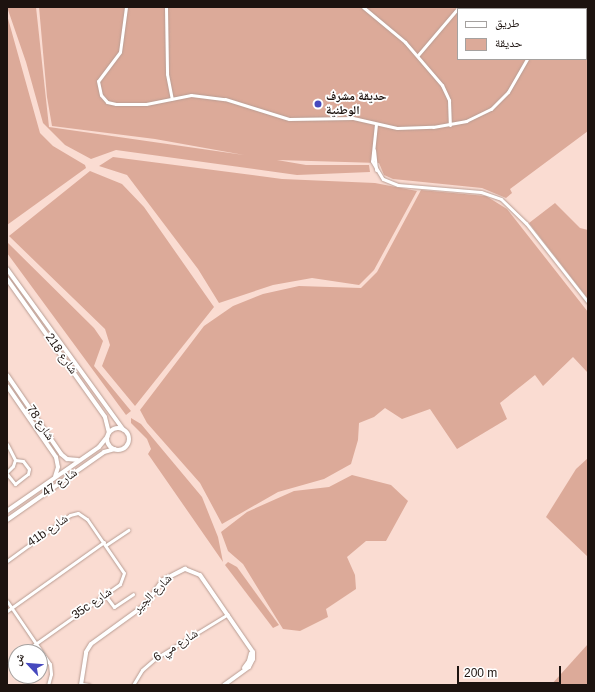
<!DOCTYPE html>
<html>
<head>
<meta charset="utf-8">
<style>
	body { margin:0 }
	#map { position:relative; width:595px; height:692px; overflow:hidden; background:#fadcd2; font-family:Arial,"Noto Naskh Arabic",sans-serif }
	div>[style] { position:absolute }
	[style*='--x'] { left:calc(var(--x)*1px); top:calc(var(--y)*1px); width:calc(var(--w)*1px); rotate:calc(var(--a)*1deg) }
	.green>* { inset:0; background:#dcaa99 }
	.roads { filter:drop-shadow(0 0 1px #b99d93) drop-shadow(0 0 1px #b99d93) }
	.street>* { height:3px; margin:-1.5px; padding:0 1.5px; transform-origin:1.5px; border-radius:1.5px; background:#fff }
	.secondary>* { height:4px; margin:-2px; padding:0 2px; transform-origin:2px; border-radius:2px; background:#fff }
	.secondary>.ring { margin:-2px; padding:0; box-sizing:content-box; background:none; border:4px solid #fff; border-radius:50% }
	.dots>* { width:11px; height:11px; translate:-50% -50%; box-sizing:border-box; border:2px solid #fff; border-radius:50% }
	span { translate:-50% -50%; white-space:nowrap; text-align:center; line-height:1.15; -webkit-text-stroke:3.5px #fff; paint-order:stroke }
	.poi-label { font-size:12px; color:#1d130f; font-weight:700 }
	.left { translate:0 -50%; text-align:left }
	.street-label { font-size:12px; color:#1d130f }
	.frame { position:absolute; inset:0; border:8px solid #1d130f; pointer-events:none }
	.legend { position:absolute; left:457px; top:8px; width:130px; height:52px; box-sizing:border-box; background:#fff; border:1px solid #a5a19f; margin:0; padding:5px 7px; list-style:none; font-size:12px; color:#1d130f }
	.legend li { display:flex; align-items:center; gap:8px; height:20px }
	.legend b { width:20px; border:1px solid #a5a19f }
	.north { position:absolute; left:8px; top:644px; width:40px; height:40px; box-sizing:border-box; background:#fff; border:1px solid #a5a19f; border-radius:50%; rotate:296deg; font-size:11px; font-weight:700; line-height:16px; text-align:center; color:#1d130f }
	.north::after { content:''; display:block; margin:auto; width:14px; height:18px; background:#4649be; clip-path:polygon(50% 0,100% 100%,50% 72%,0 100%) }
	.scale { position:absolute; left:457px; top:666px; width:104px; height:18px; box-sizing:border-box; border:2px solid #1d130f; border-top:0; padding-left:5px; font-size:12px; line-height:14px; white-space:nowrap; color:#1d130f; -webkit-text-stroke:3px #fff; paint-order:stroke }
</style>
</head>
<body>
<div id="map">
	<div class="green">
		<div style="clip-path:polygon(evenodd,7px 7px,36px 7px,49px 127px,244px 155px,155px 139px,52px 126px,47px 97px,39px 7px,588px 7px,588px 131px,510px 189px,512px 193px,506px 198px,482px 188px,393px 179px,384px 175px,379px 163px,277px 160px,306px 165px,369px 165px,370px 172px,297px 175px,116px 150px,91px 159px,65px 145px,43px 123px,26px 62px,7px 7px,458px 9px,586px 9px,586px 59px,458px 59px,458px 9px)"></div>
		<div style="clip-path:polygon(7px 15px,40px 133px,53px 146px,85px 165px,86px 168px,7px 225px)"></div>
		<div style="clip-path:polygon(113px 157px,282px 179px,375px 183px,417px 191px,374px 270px,359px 285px,312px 278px,273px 285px,219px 303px,198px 269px,127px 175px,99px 166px)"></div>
		<div style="clip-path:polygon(90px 171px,122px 184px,144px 207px,214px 307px,135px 406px,102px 366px,110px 345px,105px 329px,9px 236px)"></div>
		<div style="clip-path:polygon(421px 190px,486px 196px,507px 209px,588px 312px,588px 373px,573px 357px,543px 386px,535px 375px,500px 403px,507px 419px,457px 449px,430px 409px,402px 419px,385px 408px,374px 417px,359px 423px,358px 440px,351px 464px,324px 479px,278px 492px,222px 524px,200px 483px,147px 423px,140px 410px,204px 326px,233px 306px,263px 294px,299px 286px,361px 288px,377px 272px)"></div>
		<div style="clip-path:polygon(555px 203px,580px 228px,588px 230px,588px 299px,529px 223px)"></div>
		<div style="clip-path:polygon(7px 242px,94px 328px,103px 341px,94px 366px,131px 411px,126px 415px,7px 253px)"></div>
		<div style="clip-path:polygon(131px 418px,141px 424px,202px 497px,218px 537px,223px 562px,148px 454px,151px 449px,147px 439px,131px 423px)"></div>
		<div style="clip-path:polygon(588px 458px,588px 557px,546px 517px,576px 469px)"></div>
		<div style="clip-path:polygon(352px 475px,391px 485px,408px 501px,386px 541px,366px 541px,347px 557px,355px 575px,356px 589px,326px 609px,328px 617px,300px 631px,283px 629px,243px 564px,228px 551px,221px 532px,247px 512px,294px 491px,329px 487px)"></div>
		<div style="clip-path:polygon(228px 562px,237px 567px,279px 625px,273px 628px,225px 565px)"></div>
		<div style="clip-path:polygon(588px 644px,588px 685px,551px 685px)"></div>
	</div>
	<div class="roads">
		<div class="street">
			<div style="--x:126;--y:7;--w:45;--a:97.6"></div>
			<div style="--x:120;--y:52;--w:36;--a:127"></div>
			<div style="--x:98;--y:81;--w:14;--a:78"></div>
			<div style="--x:101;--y:95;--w:9;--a:49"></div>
			<div style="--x:107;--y:102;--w:9;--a:13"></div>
			<div style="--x:116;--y:104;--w:30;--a:0"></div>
			<div style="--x:146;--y:104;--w:46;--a:-11.3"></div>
			<div style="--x:191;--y:95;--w:34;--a:7"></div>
			<div style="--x:225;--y:99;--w:67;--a:17.4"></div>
			<div style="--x:289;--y:119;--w:64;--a:-0.9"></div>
			<div style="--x:353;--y:118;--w:45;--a:12.8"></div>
			<div style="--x:397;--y:128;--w:36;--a:-2"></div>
			<div style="--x:433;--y:127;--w:34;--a:-10"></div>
			<div style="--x:466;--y:121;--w:28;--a:-26"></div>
			<div style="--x:491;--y:109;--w:24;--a:-45"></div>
			<div style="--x:508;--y:92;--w:38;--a:-60"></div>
			<div style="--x:166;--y:7;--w:67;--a:89.1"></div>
			<div style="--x:167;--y:74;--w:25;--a:79"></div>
			<div style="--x:363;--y:7;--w:55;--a:39.8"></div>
			<div style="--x:405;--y:42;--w:57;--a:49.3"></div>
			<div style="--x:442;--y:85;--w:17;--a:65"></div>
			<div style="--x:449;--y:100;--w:25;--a:88"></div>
			<div style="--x:576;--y:9;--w:4;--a:-34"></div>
			<div style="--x:418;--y:55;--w:63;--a:-49.5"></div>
			<div style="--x:376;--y:124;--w:37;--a:96"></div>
			<div style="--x:372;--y:161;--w:21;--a:59"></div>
			<div style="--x:383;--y:179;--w:16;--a:22"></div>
			<div style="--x:398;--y:185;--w:83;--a:4.8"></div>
			<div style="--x:481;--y:192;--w:21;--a:19"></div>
			<div style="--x:501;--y:199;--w:35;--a:44"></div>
			<div style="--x:526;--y:223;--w:100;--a:51.9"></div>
			<div style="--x:374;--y:150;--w:20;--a:84"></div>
			<div style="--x:7;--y:444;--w:18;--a:63"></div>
			<div style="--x:7;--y:472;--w:8;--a:-45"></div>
			<div style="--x:13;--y:466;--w:6;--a:-72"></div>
			<div style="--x:7;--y:474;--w:13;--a:51"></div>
			<div style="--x:15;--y:484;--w:16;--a:-38"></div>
			<div style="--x:28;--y:474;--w:5;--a:-79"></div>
			<div style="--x:29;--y:469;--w:10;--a:-127"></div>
			<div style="--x:23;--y:461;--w:8;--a:-173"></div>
			<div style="--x:106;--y:545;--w:27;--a:-34"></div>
			<div style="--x:7;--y:561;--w:78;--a:-36.1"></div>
			<div style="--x:70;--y:515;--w:8;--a:-14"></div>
			<div style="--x:78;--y:513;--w:11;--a:34"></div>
			<div style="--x:87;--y:519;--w:65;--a:55.6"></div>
			<div style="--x:124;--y:573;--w:12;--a:110"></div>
			<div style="--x:120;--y:584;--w:118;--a:144.7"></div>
			<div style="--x:105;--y:595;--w:15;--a:53"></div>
			<div style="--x:114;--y:607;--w:23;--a:-34"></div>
			<div style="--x:7;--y:601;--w:76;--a:55.7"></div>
			<div style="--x:50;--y:664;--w:10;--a:84"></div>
			<div style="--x:51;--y:674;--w:11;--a:105"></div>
			<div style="--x:7;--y:611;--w:119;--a:-35.4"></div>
			<div style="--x:7;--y:664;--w:11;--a:-34"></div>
			<div style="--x:82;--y:684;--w:7;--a:8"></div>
			<div style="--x:133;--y:685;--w:17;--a:-59"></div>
			<div style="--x:142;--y:670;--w:18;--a:-41"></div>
			<div style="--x:156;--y:658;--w:84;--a:-31.4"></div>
		</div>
		<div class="secondary">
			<div style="--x:7;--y:269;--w:198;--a:54.1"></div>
			<div style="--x:7;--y:279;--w:169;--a:54.6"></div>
			<div style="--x:105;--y:417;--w:16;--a:76"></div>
			<div style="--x:7;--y:375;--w:96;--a:55.6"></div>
			<div style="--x:61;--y:454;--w:8;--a:40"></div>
			<div style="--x:67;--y:459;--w:11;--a:5"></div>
			<div style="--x:7;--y:386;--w:86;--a:55.4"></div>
			<div style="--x:56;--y:457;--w:10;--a:79"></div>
			<div style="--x:58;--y:467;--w:10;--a:107"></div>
			<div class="ring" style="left:107px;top:428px;width:18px;height:18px"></div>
			<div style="--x:7;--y:511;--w:112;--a:-34.8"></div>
			<div style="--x:99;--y:447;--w:14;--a:-51"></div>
			<div style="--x:7;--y:520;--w:118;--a:-35"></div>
			<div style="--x:104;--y:452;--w:11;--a:-15"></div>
			<div style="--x:244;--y:668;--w:9;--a:-54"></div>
			<div style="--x:249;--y:661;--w:8;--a:-76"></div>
			<div style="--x:81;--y:685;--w:33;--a:-81"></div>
			<div style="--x:86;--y:652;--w:9;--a:-58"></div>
			<div style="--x:91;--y:644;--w:68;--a:-36"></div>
			<div style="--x:146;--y:604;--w:29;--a:-55"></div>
			<div style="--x:163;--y:580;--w:25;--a:-27"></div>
			<div style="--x:185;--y:569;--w:16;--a:22"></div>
			<div style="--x:200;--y:575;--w:93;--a:55.5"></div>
			<div style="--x:253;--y:652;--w:7;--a:90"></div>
			<div style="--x:253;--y:659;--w:9;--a:117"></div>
			<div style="--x:249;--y:667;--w:31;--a:144"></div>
		</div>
	</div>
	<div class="dots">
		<div style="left:318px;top:104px;background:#4649be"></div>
	</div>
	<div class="poi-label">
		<span class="left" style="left:326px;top:104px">حديقة مشرف<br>الوطنية</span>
	</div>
	<div class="street-label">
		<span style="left:61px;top:354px;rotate:55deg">شارع 218</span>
		<span style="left:40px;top:423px;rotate:56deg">شارع 78</span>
		<span style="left:60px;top:483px;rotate:-35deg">شارع 47</span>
		<span style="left:48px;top:531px;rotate:-35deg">41b شارع</span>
		<span style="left:153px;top:594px;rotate:-45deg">شارع الجير</span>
		<span style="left:92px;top:604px;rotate:-35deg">35c شارع</span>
		<span style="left:176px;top:646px;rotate:-32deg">شارع مي 6</span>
	</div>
	<div class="frame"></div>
	<ul class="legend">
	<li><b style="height:5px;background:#fff"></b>طريق</li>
	<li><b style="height:11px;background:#dcaa99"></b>حديقة</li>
	</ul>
	<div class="north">ش</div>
	<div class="scale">200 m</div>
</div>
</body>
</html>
